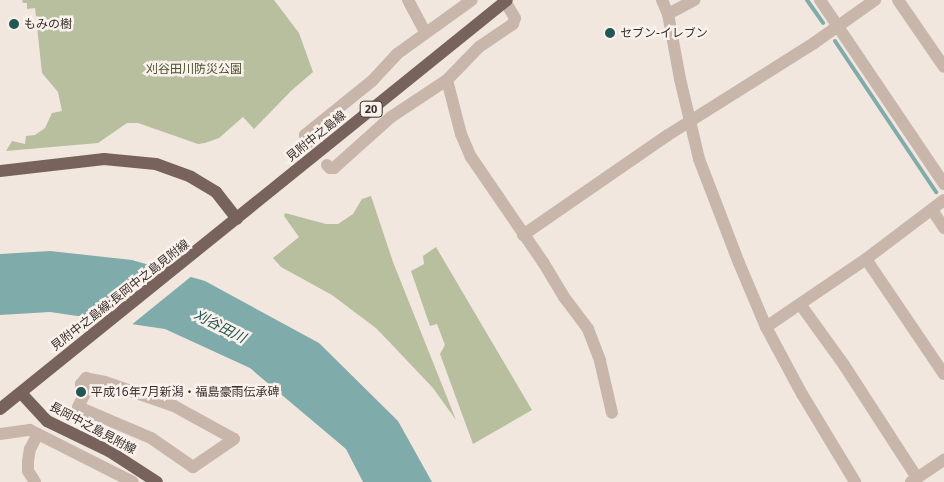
<!DOCTYPE html>
<html>
<head>
<meta charset="utf-8">
<style>
	body { margin:0 }
	#map { position:relative; width:944px; height:482px; overflow:hidden; background:#f1e7de; font-family:"Noto Sans","Noto Sans JP",sans-serif }
	div>[style] { position:absolute }
	[style*='--x'] { left:calc(var(--x)*1px); top:calc(var(--y)*1px); width:calc(var(--w)*1px); rotate:calc(var(--a)*1deg) }
	.green>* { inset:0; background:#b7bf9f }
	.water>* { inset:0; background:#7facaa }
	.pier>* { inset:0; background:#f1e7de }
	.stream>* { height:4px; margin:-2px; padding:0 2px; transform-origin:2px; border-radius:2px; background:#7facaa }
	.minor>* { height:12px; margin:-6px; padding:0 6px; transform-origin:6px; border-radius:6px; background:#c8b6ab }
	.major>* { height:12px; margin:-6px; padding:0 6px; transform-origin:6px; border-radius:6px; background:#77635c }
	.dots>* { width:14px; height:14px; translate:-50% -50%; box-sizing:border-box; border:2px solid #f9f1eb; border-radius:50% }
	span { translate:-50% -50%; white-space:nowrap; text-align:center; line-height:1.15; -webkit-text-stroke:5px #f9f1eb; paint-order:stroke }
	.shield-label span { padding:1px 4px; background:#f9f1eb; border:1px solid; border-radius:4px; -webkit-text-stroke-width:0 }
	.shield-label { font-size:11px; color:#372d2a; font-weight:700 }
	.poi-label { font-size:12px; color:#372d2a }
	.left { translate:0 -50%; text-align:left }
	.park-label { font-size:12px; color:#49532f }
	.street-label { font-size:12px; color:#372d2a }
	.water-label { font-size:14px; color:#225554; font-style:italic }
</style>
</head>
<body>
<div id="map">
	<div class="green">
		<div style="clip-path:polygon(22px 0,274px 0,299px 33px,313px 72px,291px 91px,254px 129px,243px 117px,219px 138px,205px 143px,198px 144px,138px 123px,127px 123px,98px 143px,6px 151px,12px 141px,25px 144px,26px 136px,35px 135px,45px 128px,52px 113px,62px 111px,58px 92px,42px 73px,35px 8px,27px 9px,27px 3px,23px 3px)"></div>
		<div style="clip-path:polygon(371px 196px,393px 262px,456px 420px,433px 388px,377px 329px,332px 295px,281px 267px,273px 258px,299px 237px,284px 216px,285px 213px,326px 224px,338px 224px,353px 214px,362px 199px)"></div>
		<div style="clip-path:polygon(436px 247px,532px 410px,473px 444px,440px 354px,445px 345px,437px 324px,430px 326px,411px 271px,424px 264px,423px 256px)"></div>
	</div>
	<div class="water">
		<div style="clip-path:polygon(50px 251px,132px 260px,205px 281px,319px 343px,398px 421px,432px 482px,363px 482px,346px 449px,250px 368px,165px 329px,50px 312px,0 315px,0 254px)"></div>
	</div>
	<div class="pier">
		<div style="clip-path:polygon(157px 265px,193px 275px,130px 326px,87px 320px)"></div>
	</div>
	<div class="stream">
		<div style="--x:807;--y:0;--w:28;--a:55"></div>
		<div style="--x:835;--y:41;--w:182;--a:56.2"></div>
	</div>
	<div class="minor">
		<div style="--x:408;--y:0;--w:36;--a:62"></div>
		<div style="--x:662;--y:0;--w:15;--a:67"></div>
		<div style="--x:668;--y:14;--w:66;--a:79.5"></div>
		<div style="--x:680;--y:79;--w:82;--a:76.6"></div>
		<div style="--x:699;--y:159;--w:111;--a:69"></div>
		<div style="--x:739;--y:263;--w:69;--a:67.1"></div>
		<div style="--x:766;--y:327;--w:76;--a:61.8"></div>
		<div style="--x:802;--y:394;--w:103;--a:58.9"></div>
		<div style="--x:820;--y:0;--w:222;--a:56"></div>
		<div style="--x:898;--y:0;--w:81;--a:55.5"></div>
		<div style="--x:668;--y:14;--w:30;--a:-28"></div>
		<div style="--x:447;--y:80;--w:56;--a:75.5"></div>
		<div style="--x:461;--y:134;--w:25;--a:67"></div>
		<div style="--x:471;--y:157;--w:127;--a:55.6"></div>
		<div style="--x:543;--y:262;--w:41;--a:59"></div>
		<div style="--x:564;--y:297;--w:40;--a:53"></div>
		<div style="--x:588;--y:329;--w:34;--a:69"></div>
		<div style="--x:600;--y:361;--w:53;--a:77"></div>
		<div style="--x:309;--y:142;--w:8;--a:-120"></div>
		<div style="--x:305;--y:135;--w:86;--a:-38.9"></div>
		<div style="--x:372;--y:81;--w:37;--a:-47"></div>
		<div style="--x:397;--y:54;--w:92;--a:-35.8"></div>
		<div style="--x:327;--y:165;--w:4;--a:45"></div>
		<div style="--x:330;--y:168;--w:4;--a:0"></div>
		<div style="--x:334;--y:168;--w:76;--a:-41.8"></div>
		<div style="--x:391;--y:117;--w:67;--a:-33.5"></div>
		<div style="--x:447;--y:80;--w:46;--a:-45.9"></div>
		<div style="--x:479;--y:47;--w:41;--a:-34.1"></div>
		<div style="--x:513;--y:24;--w:6;--a:-72"></div>
		<div style="--x:515;--y:18;--w:21;--a:-121"></div>
		<div style="--x:932;--y:210;--w:22;--a:56"></div>
		<div style="--x:523;--y:235;--w:176;--a:-34.6"></div>
		<div style="--x:668;--y:135;--w:173;--a:-32.2"></div>
		<div style="--x:814;--y:43;--w:75;--a:-35.2"></div>
		<div style="--x:866;--y:259;--w:139;--a:55.9"></div>
		<div style="--x:800;--y:304;--w:75;--a:54.2"></div>
		<div style="--x:844;--y:365;--w:135;--a:57.1"></div>
		<div style="--x:766;--y:327;--w:121;--a:-34.2"></div>
		<div style="--x:866;--y:259;--w:98;--a:-37.1"></div>
		<div style="--x:86;--y:378;--w:19;--a:12"></div>
		<div style="--x:105;--y:382;--w:73;--a:19.2"></div>
		<div style="--x:174;--y:406;--w:68;--a:28.8"></div>
		<div style="--x:234;--y:439;--w:50;--a:145.7"></div>
		<div style="--x:193;--y:467;--w:51;--a:-145.4"></div>
		<div style="--x:151;--y:438;--w:79;--a:-157"></div>
		<div style="--x:78;--y:407;--w:20;--a:-63"></div>
		<div style="--x:87;--y:389;--w:8;--a:-140"></div>
		<div style="--x:81;--y:384;--w:8;--a:-50"></div>
		<div style="--x:0;--y:434;--w:30;--a:-8"></div>
		<div style="--x:30;--y:430;--w:115;--a:26.8"></div>
		<div style="--x:35;--y:482;--w:13;--a:-122"></div>
		<div style="--x:28;--y:471;--w:10;--a:-90"></div>
		<div style="--x:28;--y:461;--w:12;--a:-81"></div>
		<div style="--x:30;--y:449;--w:17;--a:-62"></div>
		<div style="--x:911;--y:482;--w:40;--a:-34"></div>
	</div>
	<div class="major">
		<div style="--x:0;--y:171;--w:105;--a:-6.6"></div>
		<div style="--x:104;--y:159;--w:52;--a:5.5"></div>
		<div style="--x:156;--y:164;--w:37;--a:20"></div>
		<div style="--x:191;--y:177;--w:29;--a:31"></div>
		<div style="--x:216;--y:192;--w:34;--a:52"></div>
		<div style="--x:21;--y:393;--w:38;--a:47"></div>
		<div style="--x:47;--y:421;--w:69;--a:25.8"></div>
		<div style="--x:109;--y:451;--w:57;--a:32.9"></div>
		<div style="--x:0;--y:409;--w:651;--a:-38.89"></div>
	</div>
	<div class="dots">
		<div style="left:14px;top:24px;background:#225554"></div>
		<div style="left:610px;top:33px;background:#225554"></div>
		<div style="left:81px;top:392px;background:#225554"></div>
	</div>
	<div class="shield-label">
		<span style="left:371px;top:109px">20</span>
	</div>
	<div class="poi-label">
		<span class="left" style="left:24px;top:24px">もみの樹</span>
		<span class="left" style="left:620px;top:33px">セブン-イレブン</span>
		<span class="left" style="left:91px;top:392px">平成16年7月新潟・福島豪雨伝承碑</span>
	</div>
	<div class="park-label">
		<span style="left:194px;top:69px">刈谷田川防災公園</span>
	</div>
	<div class="street-label">
		<span style="left:316px;top:136px;rotate:-39deg">見附中之島線</span>
		<span style="left:120px;top:295px;rotate:-38deg">見附中之島線;長岡中之島見附線</span>
		<span style="left:93px;top:428px;rotate:28deg">長岡中之島見附線</span>
	</div>
	<div class="water-label">
		<span style="left:220px;top:326px;rotate:27deg">刈谷田川</span>
	</div>
</div>
</body>
</html>
